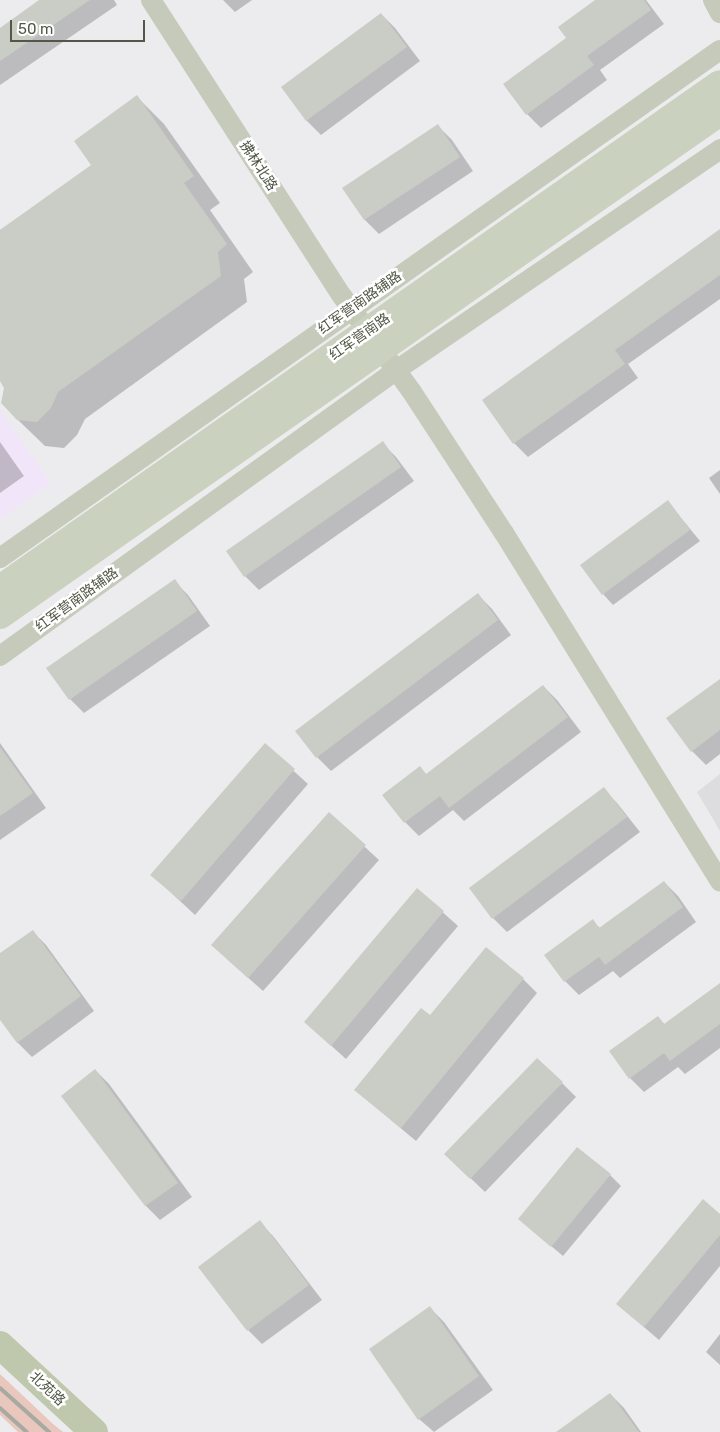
<!DOCTYPE html>
<html>
<head>
<meta charset="utf-8">
<style>
	body { margin:0 }
	#map { position:relative; width:720px; height:1432px; overflow:hidden; background:#ececee; font-family:Rubik,"Noto Sans SC",sans-serif }
	div>[style] { position:absolute }
	[style*='--x'] { left:calc(var(--x)*1px); top:calc(var(--y)*1px); width:calc(var(--w)*1px); rotate:calc(var(--a)*1deg) }
	.commercial>* { inset:0; background:#f0e5f9 }
	.education>* { inset:0; background:#dddddf }
	.green>* { inset:0; background:#e9c7bd }
	.shadow>* { inset:0; background:#0003 }
	.building>* { inset:0; background:#cacdc6 }
	.minor>* { height:20px; margin:-10px; padding:0 10px; transform-origin:10px; border-radius:10px; background:#c5cabb }
	.secondary>* { height:28px; margin:-14px; padding:0 14px; transform-origin:14px; border-radius:14px; background:#cad1be }
	.primary>* { height:28px; margin:-14px; padding:0 14px; transform-origin:14px; border-radius:14px; background:#bfc8ad }
	.rail>* { height:4px; margin:-2px; padding:0 2px; transform-origin:2px; border-radius:2px; background:#a6aaa2 }
	span { translate:-50% -50%; white-space:nowrap; text-align:center; line-height:1.15; -webkit-text-stroke:5px #fff; paint-order:stroke }
	.street-label { font-size:14px; color:#525746 }
	.scale { position:absolute; left:10px; top:20px; width:135px; height:22px; box-sizing:border-box; border:2px solid #525746; border-top:0; padding-left:6px; font-size:15px; line-height:18px; white-space:nowrap; color:#525746; -webkit-text-stroke:4px #fff; paint-order:stroke }
</style>
</head>
<body>
<div id="map">
	<div class="commercial">
		<div style="clip-path:polygon(0 410px,51px 483px,0 519px)"></div>
	</div>
	<div class="education">
		<div style="clip-path:polygon(720px 774px,720px 831px,697px 792px)"></div>
	</div>
	<div class="green">
		<div style="clip-path:polygon(0 1374px,53px 1424px,63px 1432px,18px 1432px,0 1415px)"></div>
	</div>
	<div class="shadow">
		<div style="clip-path:polygon(42px 0,114px 0,117px 5px,0 85px,0 29px)"></div>
		<div style="clip-path:polygon(223px 0,252px 0,235px 12px)"></div>
		<div style="clip-path:polygon(597px 0,646px 0,664px 24px,600px 70px,607px 80px,541px 128px,527px 114px,567px 38px)"></div>
		<div style="clip-path:polygon(381px 14px,395px 28px,420px 61px,321px 135px,307px 121px,283px 87px)"></div>
		<div style="clip-path:polygon(137px 97px,164px 124px,220px 203px,210px 210px,253px 272px,244px 279px,247px 302px,85px 419px,77px 435px,64px 448px,45px 446px,17px 419px,0 378px,0 230px,93px 166px)"></div>
		<div style="clip-path:polygon(438px 126px,452px 140px,473px 171px,379px 234px,365px 220px,344px 188px)"></div>
		<div style="clip-path:polygon(720px 231px,720px 299px,628px 364px,638px 378px,528px 457px,514px 443px)"></div>
		<div style="clip-path:polygon(0 442px,24px 476px,0 493px)"></div>
		<div style="clip-path:polygon(382px 443px,396px 457px,414px 481px,259px 590px,245px 576px)"></div>
		<div style="clip-path:polygon(720px 470px,720px 494px,709px 478px)"></div>
		<div style="clip-path:polygon(668px 502px,700px 541px,613px 605px,603px 594px)"></div>
		<div style="clip-path:polygon(174px 581px,188px 595px,210px 626px,84px 713px,70px 699px)"></div>
		<div style="clip-path:polygon(478px 595px,492px 609px,511px 635px,331px 771px,317px 757px)"></div>
		<div style="clip-path:polygon(720px 680px,720px 754px,706px 765px,692px 751px)"></div>
		<div style="clip-path:polygon(543px 686px,557px 700px,581px 732px,464px 821px,453px 810px,419px 836px,405px 822px,426px 775px)"></div>
		<div style="clip-path:polygon(0 743px,46px 808px,0 840px)"></div>
		<div style="clip-path:polygon(265px 745px,308px 784px,195px 915px,152px 875px)"></div>
		<div style="clip-path:polygon(603px 789px,617px 803px,640px 832px,507px 932px,493px 918px)"></div>
		<div style="clip-path:polygon(329px 814px,379px 860px,263px 991px,227px 959px)"></div>
		<div style="clip-path:polygon(664px 882px,678px 896px,696px 922px,620px 978px,613px 971px,579px 995px,565px 981px,592px 921px,600px 928px)"></div>
		<div style="clip-path:polygon(417px 889px,458px 926px,346px 1059px,305px 1022px)"></div>
		<div style="clip-path:polygon(32px 931px,46px 945px,94px 1011px,32px 1057px,18px 1043px,0 1018px,0 955px)"></div>
		<div style="clip-path:polygon(523px 979px,537px 993px,416px 1141px,355px 1090px,430px 1017px)"></div>
		<div style="clip-path:polygon(720px 985px,720px 1048px,685px 1074px,678px 1067px,644px 1092px,630px 1078px,658px 1017px,665px 1025px)"></div>
		<div style="clip-path:polygon(95px 1070px,109px 1084px,192px 1197px,160px 1220px,146px 1206px,62px 1096px)"></div>
		<div style="clip-path:polygon(562px 1083px,576px 1097px,485px 1192px,460px 1168px)"></div>
		<div style="clip-path:polygon(610px 1175px,621px 1186px,563px 1256px,519px 1219px)"></div>
		<div style="clip-path:polygon(720px 1215px,720px 1266px,659px 1340px,617px 1304px)"></div>
		<div style="clip-path:polygon(259px 1222px,273px 1236px,322px 1300px,262px 1344px,248px 1330px,199px 1267px)"></div>
		<div style="clip-path:polygon(430px 1308px,444px 1322px,493px 1390px,434px 1432px,419px 1419px)"></div>
		<div style="clip-path:polygon(720px 1334px,720px 1365px,706px 1352px)"></div>
		<div style="clip-path:polygon(610px 1394px,624px 1408px,641px 1432px,558px 1432px)"></div>
	</div>
	<div class="building">
		<div style="clip-path:polygon(39px 0,90px 0,0 61px,0 28px)"></div>
		<div style="clip-path:polygon(595px 0,644px 0,651px 10px,587px 56px,594px 65px,526px 115px,503px 84px,566px 38px,558px 27px)"></div>
		<div style="clip-path:polygon(381px 13px,407px 47px,306px 121px,281px 87px)"></div>
		<div style="clip-path:polygon(137px 95px,194px 176px,184px 183px,227px 244px,218px 252px,221px 276px,58px 392px,51px 408px,37px 422px,17px 420px,1px 403px,4px 388px,0 381px,0 230px,91px 165px,74px 141px)"></div>
		<div style="clip-path:polygon(438px 124px,460px 157px,364px 220px,342px 188px)"></div>
		<div style="clip-path:polygon(720px 229px,720px 275px,615px 350px,625px 364px,513px 444px,482px 400px)"></div>
		<div style="clip-path:polygon(383px 441px,401px 467px,244px 577px,226px 551px)"></div>
		<div style="clip-path:polygon(668px 500px,690px 530px,602px 595px,580px 565px)"></div>
		<div style="clip-path:polygon(175px 579px,197px 611px,69px 700px,46px 668px)"></div>
		<div style="clip-path:polygon(478px 593px,498px 620px,316px 758px,295px 731px)"></div>
		<div style="clip-path:polygon(720px 679px,720px 730px,691px 752px,666px 718px)"></div>
		<div style="clip-path:polygon(543px 685px,568px 717px,449px 808px,440px 796px,404px 823px,382px 795px,420px 766px,426px 774px)"></div>
		<div style="clip-path:polygon(265px 743px,295px 769px,181px 901px,150px 875px)"></div>
		<div style="clip-path:polygon(0 747px,33px 793px,0 816px)"></div>
		<div style="clip-path:polygon(604px 787px,627px 817px,492px 919px,469px 888px)"></div>
		<div style="clip-path:polygon(329px 812px,366px 845px,248px 978px,211px 945px)"></div>
		<div style="clip-path:polygon(664px 881px,683px 907px,605px 965px,599px 957px,564px 982px,544px 955px,593px 919px,599px 928px)"></div>
		<div style="clip-path:polygon(417px 888px,444px 911px,331px 1046px,304px 1022px)"></div>
		<div style="clip-path:polygon(33px 930px,81px 996px,17px 1043px,0 1020px,0 953px)"></div>
		<div style="clip-path:polygon(486px 947px,524px 978px,401px 1128px,354px 1090px,421px 1008px,430px 1015px)"></div>
		<div style="clip-path:polygon(720px 983px,720px 1024px,670px 1061px,664px 1053px,629px 1079px,609px 1051px,658px 1016px,664px 1024px)"></div>
		<div style="clip-path:polygon(537px 1058px,563px 1082px,470px 1179px,444px 1154px)"></div>
		<div style="clip-path:polygon(95px 1069px,178px 1183px,145px 1206px,61px 1096px)"></div>
		<div style="clip-path:polygon(577px 1147px,611px 1174px,551px 1247px,518px 1219px)"></div>
		<div style="clip-path:polygon(703px 1199px,720px 1214px,720px 1235px,644px 1327px,616px 1304px)"></div>
		<div style="clip-path:polygon(260px 1220px,309px 1285px,247px 1331px,198px 1267px)"></div>
		<div style="clip-path:polygon(430px 1306px,479px 1376px,418px 1420px,369px 1349px)"></div>
		<div style="clip-path:polygon(610px 1393px,639px 1432px,556px 1432px)"></div>
	</div>
	<div class="minor">
		<div style="--x:151;--y:0;--w:352;--a:57.2"></div>
		<div style="--x:342;--y:296;--w:119;--a:53.9"></div>
		<div style="--x:412;--y:392;--w:168;--a:56.9"></div>
		<div style="--x:504;--y:533;--w:410;--a:58.2"></div>
		<div style="--x:713;--y:0;--w:15;--a:62"></div>
		<div style="--x:0;--y:558;--w:881;--a:-35.21"></div>
		<div style="--x:0;--y:656;--w:487;--a:-35.8"></div>
		<div style="--x:395;--y:371;--w:394;--a:-34.3"></div>
	</div>
	<div class="secondary">
		<div style="--x:0;--y:589;--w:879;--a:-35.05"></div>
		<div style="--x:0;--y:615;--w:878;--a:-34.94"></div>
	</div>
	<div class="primary">
		<div style="--x:0;--y:1345;--w:128;--a:42.8"></div>
	</div>
	<div class="rail">
		<div style="--x:0;--y:1388;--w:66;--a:41.9"></div>
		<div style="--x:0;--y:1408;--w:36;--a:42"></div>
	</div>
	<div class="street-label">
		<span style="left:258px;top:166px;rotate:57deg">拂林北路</span>
		<span style="left:360px;top:303px;rotate:-35deg">红军营南路辅路</span>
		<span style="left:360px;top:337px;rotate:-35deg">红军营南路</span>
		<span style="left:77px;top:600px;rotate:-36deg">红军营南路辅路</span>
		<span style="left:47px;top:1389px;rotate:43deg">北苑路</span>
	</div>
	<div class="scale">50 m</div>
</div>
</body>
</html>
